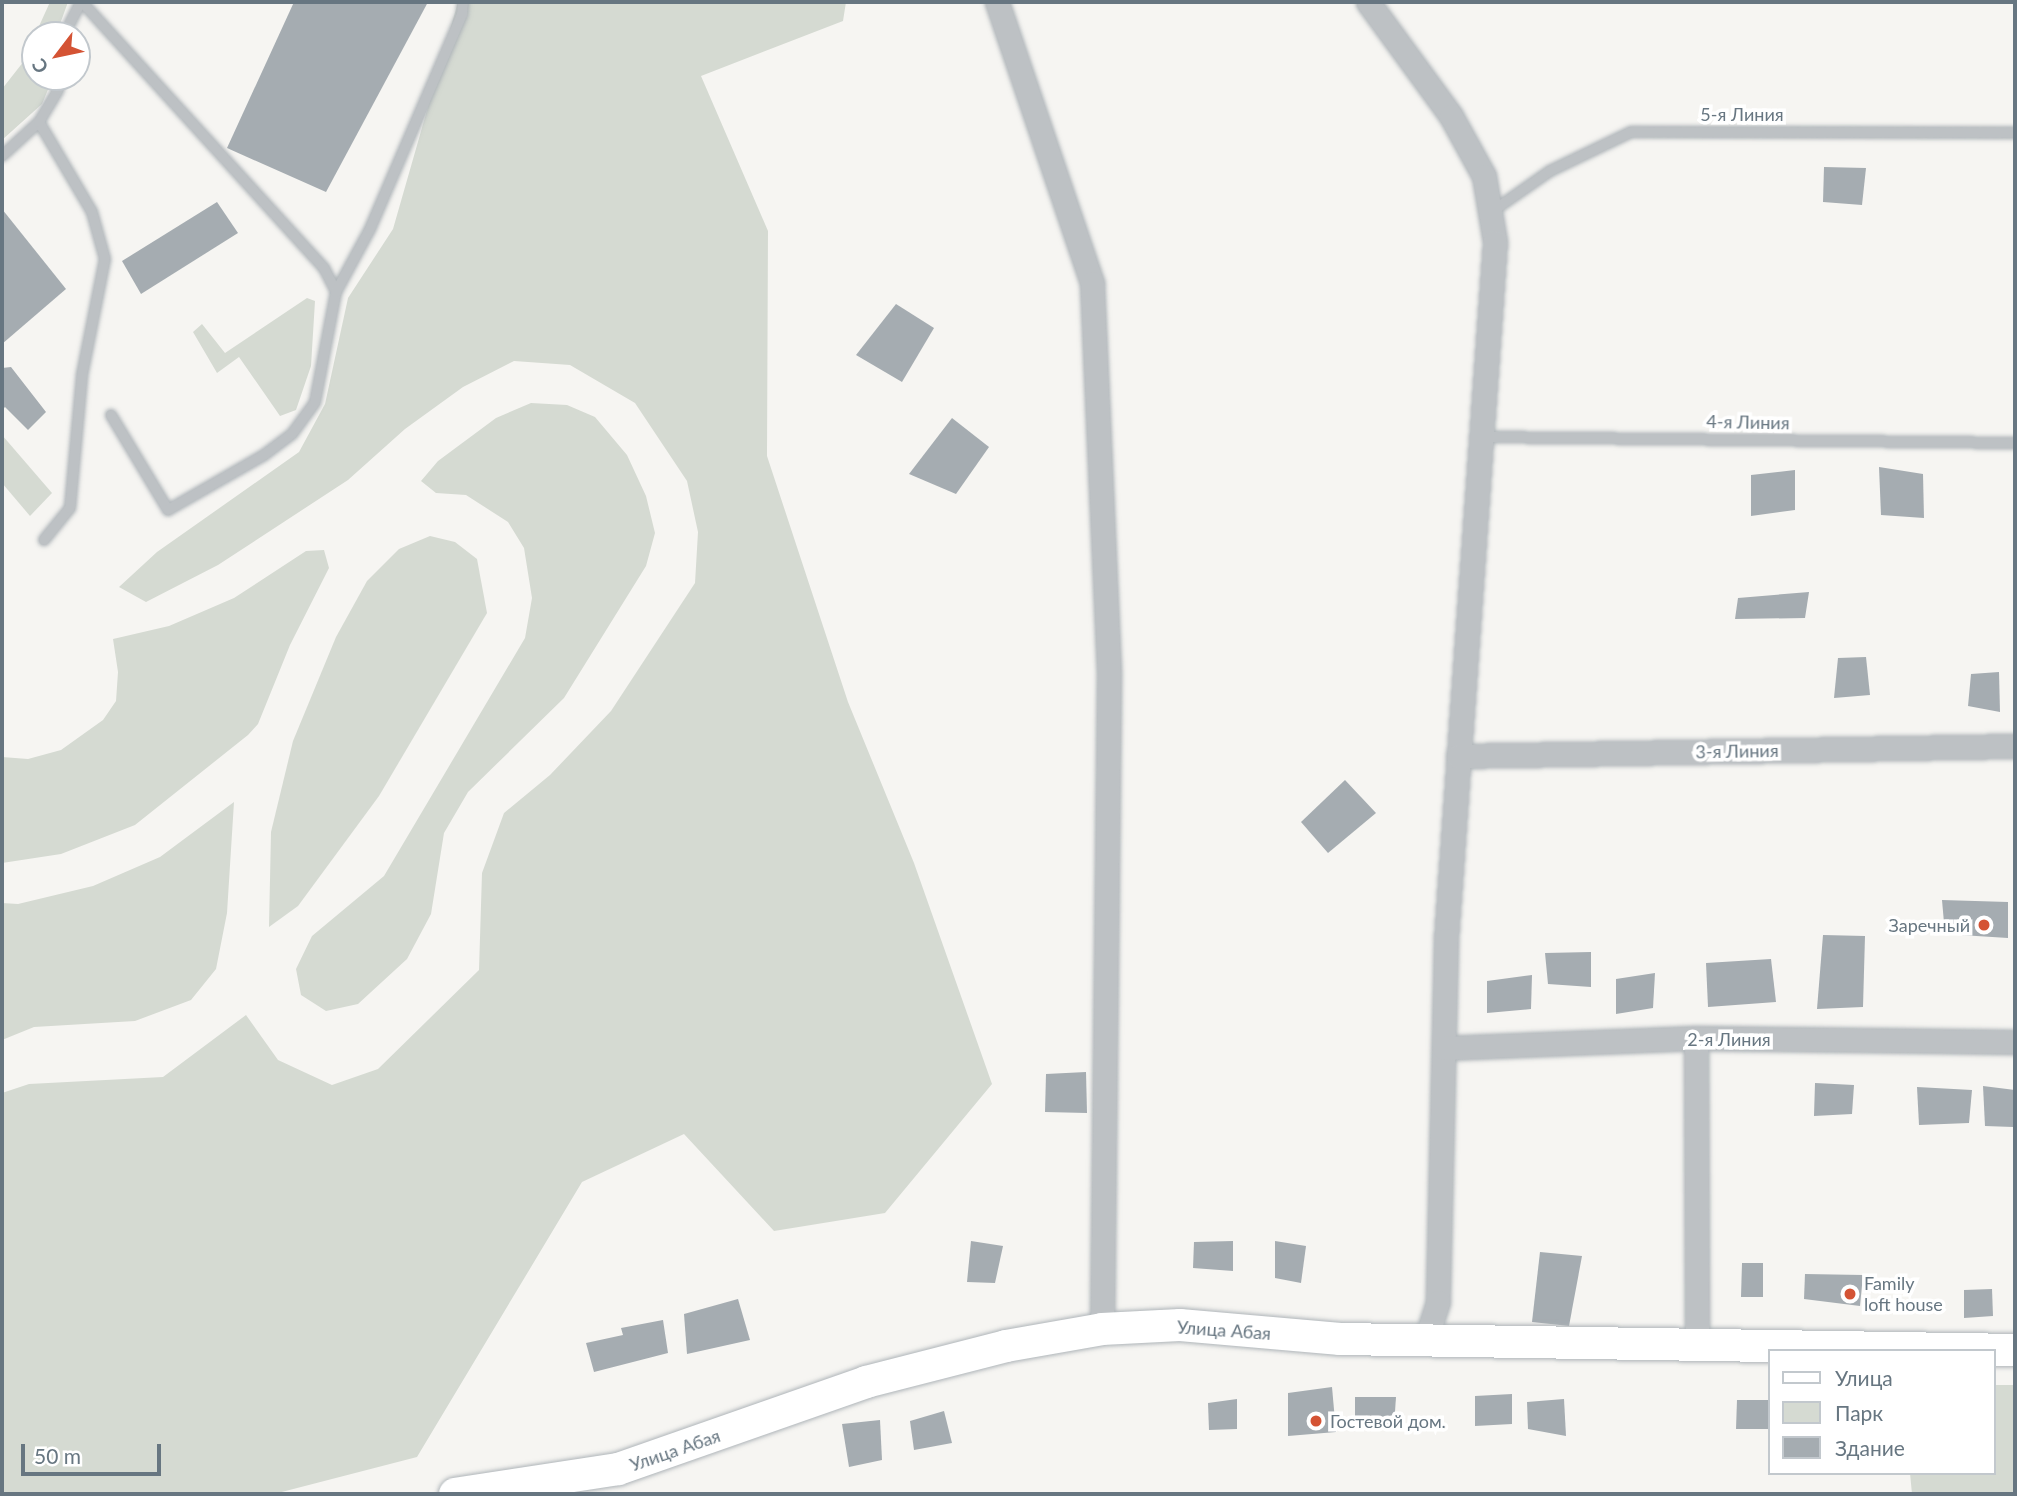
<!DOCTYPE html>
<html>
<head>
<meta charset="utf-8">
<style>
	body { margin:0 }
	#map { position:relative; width:2017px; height:1496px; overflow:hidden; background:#f6f5f2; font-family:Lato,sans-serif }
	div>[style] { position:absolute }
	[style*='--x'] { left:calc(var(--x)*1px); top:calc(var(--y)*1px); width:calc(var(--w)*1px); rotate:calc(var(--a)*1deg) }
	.green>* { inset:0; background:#d5dad2 }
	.building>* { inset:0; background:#a5acb1 }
	.roads { filter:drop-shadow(0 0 2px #afb5b9) drop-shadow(0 0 2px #afb5b9) }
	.lane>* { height:10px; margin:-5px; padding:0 5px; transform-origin:5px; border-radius:5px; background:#bdc1c4 }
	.street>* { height:23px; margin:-11.5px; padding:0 11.5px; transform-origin:11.5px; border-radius:11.5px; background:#bdc1c4 }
	.secondary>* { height:32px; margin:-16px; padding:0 16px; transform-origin:16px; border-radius:16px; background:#fff }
	.dots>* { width:19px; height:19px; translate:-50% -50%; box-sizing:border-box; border:4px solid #fff; border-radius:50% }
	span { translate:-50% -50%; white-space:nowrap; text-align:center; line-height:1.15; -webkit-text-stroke:7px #fff; paint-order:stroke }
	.street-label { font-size:18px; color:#677681 }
	.poi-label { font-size:18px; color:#677681 }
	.right { translate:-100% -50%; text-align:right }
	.left { translate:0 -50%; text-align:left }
	.frame { position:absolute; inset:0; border:4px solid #677681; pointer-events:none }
	.legend { position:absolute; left:1768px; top:1349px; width:228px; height:126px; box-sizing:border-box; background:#fff; border:2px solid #c2c8cd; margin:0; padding:9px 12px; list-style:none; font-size:21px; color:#677681 }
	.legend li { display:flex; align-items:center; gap:14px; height:35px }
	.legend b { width:35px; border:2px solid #c2c8cd }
	.north { position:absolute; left:21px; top:21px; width:70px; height:70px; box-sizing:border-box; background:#fff; border:2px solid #c2c8cd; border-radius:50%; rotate:238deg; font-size:19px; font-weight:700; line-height:28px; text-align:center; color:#677681 }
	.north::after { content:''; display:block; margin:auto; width:24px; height:32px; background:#d45334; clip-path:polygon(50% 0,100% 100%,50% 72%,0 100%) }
	.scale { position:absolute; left:21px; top:1444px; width:140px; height:32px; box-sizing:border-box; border:4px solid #677681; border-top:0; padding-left:9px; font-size:21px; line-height:24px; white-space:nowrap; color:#677681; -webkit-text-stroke:5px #fff; paint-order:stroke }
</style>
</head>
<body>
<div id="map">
	<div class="green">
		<div style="clip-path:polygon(50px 2px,68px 2px,56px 35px,35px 35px)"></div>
		<div style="clip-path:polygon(458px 2px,846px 2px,843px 21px,701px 76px,768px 231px,767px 456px,848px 702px,914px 863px,992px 1084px,885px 1213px,774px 1231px,684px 1134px,582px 1182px,417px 1457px,274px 1494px,2px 1494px,2px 1093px,29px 1084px,163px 1077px,246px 1015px,278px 1060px,332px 1085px,378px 1069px,479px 970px,482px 873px,504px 813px,550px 775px,611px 711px,695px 583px,698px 532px,687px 481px,635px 403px,570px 365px,514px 361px,463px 387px,405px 429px,348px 480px,218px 565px,146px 602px,119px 587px,157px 552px,299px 452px,325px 404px,348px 298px,393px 229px)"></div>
		<div style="clip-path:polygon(35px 36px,35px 77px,52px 80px,42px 104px,2px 140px,2px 89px,24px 61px)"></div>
		<div style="clip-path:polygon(307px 298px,315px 301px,311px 366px,296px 410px,280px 416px,239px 357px,217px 373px,193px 332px,202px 324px,225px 353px)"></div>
		<div style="clip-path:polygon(531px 403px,567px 405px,595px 417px,627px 455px,646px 496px,655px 533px,646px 566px,564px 698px,468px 792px,444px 833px,431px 914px,407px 959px,358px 1004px,326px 1011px,301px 995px,296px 969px,312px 936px,384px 876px,525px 638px,532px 598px,524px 548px,508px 522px,466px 495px,436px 493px,421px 481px,438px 461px,496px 418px)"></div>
		<div style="clip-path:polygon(2px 435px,52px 493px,30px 516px,2px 483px)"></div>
		<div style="clip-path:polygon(430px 536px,455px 542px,477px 559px,487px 613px,379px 796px,298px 906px,269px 927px,271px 832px,293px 741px,336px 637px,367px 581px,399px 549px)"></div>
		<div style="clip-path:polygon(324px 550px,329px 568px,290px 645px,258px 724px,248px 735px,135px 825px,61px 854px,2px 863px,2px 757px,28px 759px,61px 750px,103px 720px,116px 701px,118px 672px,113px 639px,169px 626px,234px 598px,306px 551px)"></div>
		<div style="clip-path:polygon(234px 802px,227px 913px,216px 969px,191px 1000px,135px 1021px,34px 1027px,2px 1040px,2px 903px,18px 904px,93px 886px,160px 857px)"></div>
		<div style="clip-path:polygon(1994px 1385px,2015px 1385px,2015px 1494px,1912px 1494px,1910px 1473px,1994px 1473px)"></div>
	</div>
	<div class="building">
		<div style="clip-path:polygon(294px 2px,428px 2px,326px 192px,227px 148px)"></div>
		<div style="clip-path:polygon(1824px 167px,1866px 168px,1862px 205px,1823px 202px)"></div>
		<div style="clip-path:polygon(217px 202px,238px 233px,141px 294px,122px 261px)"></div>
		<div style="clip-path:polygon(2px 209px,66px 289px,2px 344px)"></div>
		<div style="clip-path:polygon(896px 304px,934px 328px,902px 382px,856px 355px)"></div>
		<div style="clip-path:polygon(11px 367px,46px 412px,28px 430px,5px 407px,2px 410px,2px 368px)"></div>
		<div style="clip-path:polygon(952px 418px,989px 447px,956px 494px,909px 474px)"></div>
		<div style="clip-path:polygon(1879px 467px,1923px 474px,1924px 518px,1881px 515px)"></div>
		<div style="clip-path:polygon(1795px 470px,1795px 510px,1751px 516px,1751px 475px)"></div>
		<div style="clip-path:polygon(1809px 592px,1805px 618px,1735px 619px,1738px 598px)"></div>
		<div style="clip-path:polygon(1866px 657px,1870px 695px,1834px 698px,1838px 658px)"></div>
		<div style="clip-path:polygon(1999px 672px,2000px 712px,1968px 706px,1971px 674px)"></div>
		<div style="clip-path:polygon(1345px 780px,1376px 813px,1328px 853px,1301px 822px)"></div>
		<div style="clip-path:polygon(1942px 900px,2008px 902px,2008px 938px,1945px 934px)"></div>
		<div style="clip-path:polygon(1823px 935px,1865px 936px,1863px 1007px,1817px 1009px)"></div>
		<div style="clip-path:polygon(1591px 952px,1591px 987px,1548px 984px,1545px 953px)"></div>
		<div style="clip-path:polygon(1771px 959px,1776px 1002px,1708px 1007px,1706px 963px)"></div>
		<div style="clip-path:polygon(1655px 973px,1653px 1008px,1616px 1014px,1616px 979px)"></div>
		<div style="clip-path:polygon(1532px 975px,1531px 1009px,1487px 1013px,1487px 981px)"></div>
		<div style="clip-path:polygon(1086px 1072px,1087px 1113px,1045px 1112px,1046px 1074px)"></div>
		<div style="clip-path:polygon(1815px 1083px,1854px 1085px,1852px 1114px,1814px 1116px)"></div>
		<div style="clip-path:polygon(1983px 1086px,2015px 1090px,2013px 1127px,1985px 1126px)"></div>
		<div style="clip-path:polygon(1917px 1087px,1972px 1090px,1969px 1123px,1919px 1125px)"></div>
		<div style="clip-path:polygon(971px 1241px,1003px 1246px,995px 1283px,967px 1282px)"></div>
		<div style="clip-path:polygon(1233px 1241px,1233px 1271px,1193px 1268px,1194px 1242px)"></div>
		<div style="clip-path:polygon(1275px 1241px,1306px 1246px,1301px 1283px,1275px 1278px)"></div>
		<div style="clip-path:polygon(1540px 1252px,1582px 1256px,1569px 1326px,1532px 1322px)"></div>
		<div style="clip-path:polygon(1742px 1263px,1763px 1263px,1763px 1297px,1741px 1297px)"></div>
		<div style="clip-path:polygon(1805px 1274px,1863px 1275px,1860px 1306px,1804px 1299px)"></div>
		<div style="clip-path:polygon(1992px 1289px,1993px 1316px,1964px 1318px,1964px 1290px)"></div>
		<div style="clip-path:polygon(738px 1299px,750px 1340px,687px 1354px,684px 1314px)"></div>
		<div style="clip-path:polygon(663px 1320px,668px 1353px,594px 1372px,586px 1343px,623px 1335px,621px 1328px)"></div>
		<div style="clip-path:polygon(1332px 1387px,1336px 1432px,1288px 1436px,1288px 1393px)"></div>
		<div style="clip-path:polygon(1512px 1394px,1512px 1424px,1475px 1426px,1475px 1396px)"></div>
		<div style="clip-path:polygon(1355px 1397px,1396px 1397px,1394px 1426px,1355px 1429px)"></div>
		<div style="clip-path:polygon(1237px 1399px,1237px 1429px,1209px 1430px,1208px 1403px)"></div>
		<div style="clip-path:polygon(1564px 1399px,1566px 1436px,1528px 1429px,1527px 1402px)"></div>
		<div style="clip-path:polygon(1737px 1400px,1770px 1400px,1770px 1429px,1736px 1429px)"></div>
		<div style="clip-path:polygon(944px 1411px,952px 1443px,914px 1450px,910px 1421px)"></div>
		<div style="clip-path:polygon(880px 1420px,882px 1460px,849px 1467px,842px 1424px)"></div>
	</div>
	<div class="roads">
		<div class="lane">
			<div style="--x:82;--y:2;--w:360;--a:47.7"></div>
			<div style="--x:324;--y:268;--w:27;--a:63"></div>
			<div style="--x:64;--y:35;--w:37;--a:-63"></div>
			<div style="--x:2;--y:156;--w:50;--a:-42.6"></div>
			<div style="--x:1490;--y:213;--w:73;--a:-35"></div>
			<div style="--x:1550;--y:171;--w:90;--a:-25.7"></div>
			<div style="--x:1631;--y:132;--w:384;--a:0.1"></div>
			<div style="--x:111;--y:415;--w:111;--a:59"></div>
			<div style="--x:168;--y:510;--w:111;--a:-29.8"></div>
			<div style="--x:264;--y:455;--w:35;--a:-37"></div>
			<div style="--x:292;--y:434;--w:39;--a:-54"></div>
			<div style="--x:315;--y:402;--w:112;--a:-79.2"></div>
			<div style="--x:336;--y:292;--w:72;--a:-61.6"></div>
			<div style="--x:370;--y:229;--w:234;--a:-66.8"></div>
			<div style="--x:462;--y:14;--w:12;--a:-85"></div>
			<div style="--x:1481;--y:437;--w:534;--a:0.64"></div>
			<div style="--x:44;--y:540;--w:41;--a:-50.9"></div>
			<div style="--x:70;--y:508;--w:134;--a:-84.8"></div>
			<div style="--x:82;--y:375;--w:118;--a:-78.8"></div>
			<div style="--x:105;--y:259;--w:49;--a:-105.5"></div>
			<div style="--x:92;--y:212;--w:104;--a:-120.5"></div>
			<div style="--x:39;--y:122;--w:37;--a:-59"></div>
			<div style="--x:58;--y:90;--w:13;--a:-77"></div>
		</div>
		<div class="street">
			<div style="--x:997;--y:2;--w:297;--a:71.3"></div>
			<div style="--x:1092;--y:283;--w:391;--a:87.5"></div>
			<div style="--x:1109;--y:674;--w:655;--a:90.61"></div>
			<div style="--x:1368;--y:2;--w:141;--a:53.9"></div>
			<div style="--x:1451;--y:116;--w:68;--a:61.2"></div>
			<div style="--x:1484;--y:176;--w:67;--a:80.5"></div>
			<div style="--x:1495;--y:242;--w:700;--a:94.02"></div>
			<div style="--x:1446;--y:940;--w:362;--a:91.3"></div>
			<div style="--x:1438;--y:1302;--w:40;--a:108"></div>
			<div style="--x:1458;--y:756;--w:557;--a:-1.03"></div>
			<div style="--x:1696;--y:1038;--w:306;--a:89.8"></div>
			<div style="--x:1444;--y:1048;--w:252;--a:-2.3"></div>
			<div style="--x:1696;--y:1038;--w:319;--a:0.7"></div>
		</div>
		<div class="secondary">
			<div style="--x:455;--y:1494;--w:165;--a:-8.7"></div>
			<div style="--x:618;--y:1469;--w:263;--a:-19.3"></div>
			<div style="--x:866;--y:1382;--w:145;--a:-14.4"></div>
			<div style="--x:1006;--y:1346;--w:97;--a:-10"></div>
			<div style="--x:1102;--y:1329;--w:78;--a:-2.9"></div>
			<div style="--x:1180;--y:1325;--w:161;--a:5"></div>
			<div style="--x:1340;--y:1339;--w:675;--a:0.93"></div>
		</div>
	</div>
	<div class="dots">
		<div style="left:1984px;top:925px;background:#d45334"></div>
		<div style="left:1850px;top:1294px;background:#d45334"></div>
		<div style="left:1316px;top:1421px;background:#d45334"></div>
	</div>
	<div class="street-label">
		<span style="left:1742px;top:114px">5-я Линия</span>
		<span style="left:1748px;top:422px;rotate:1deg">4-я Линия</span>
		<span style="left:1737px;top:751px;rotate:-1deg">3-я Линия</span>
		<span style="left:1729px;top:1039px">2-я Линия</span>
		<span style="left:1224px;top:1330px;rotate:4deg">Улица Абая</span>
		<span style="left:675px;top:1450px;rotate:-19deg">Улица Абая</span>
	</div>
	<div class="poi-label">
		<span class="right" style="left:1970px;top:925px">Заречный</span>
		<span class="left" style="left:1864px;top:1294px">Family<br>loft house</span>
		<span class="left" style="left:1330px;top:1421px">Гостевой дом.</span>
	</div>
	<div class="frame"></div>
	<ul class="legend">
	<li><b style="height:9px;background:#fff"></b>Улица</li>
	<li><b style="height:19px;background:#d5dad2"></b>Парк</li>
	<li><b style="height:19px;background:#a5acb1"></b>Здание</li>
	</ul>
	<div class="north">С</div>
	<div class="scale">50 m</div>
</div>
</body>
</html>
